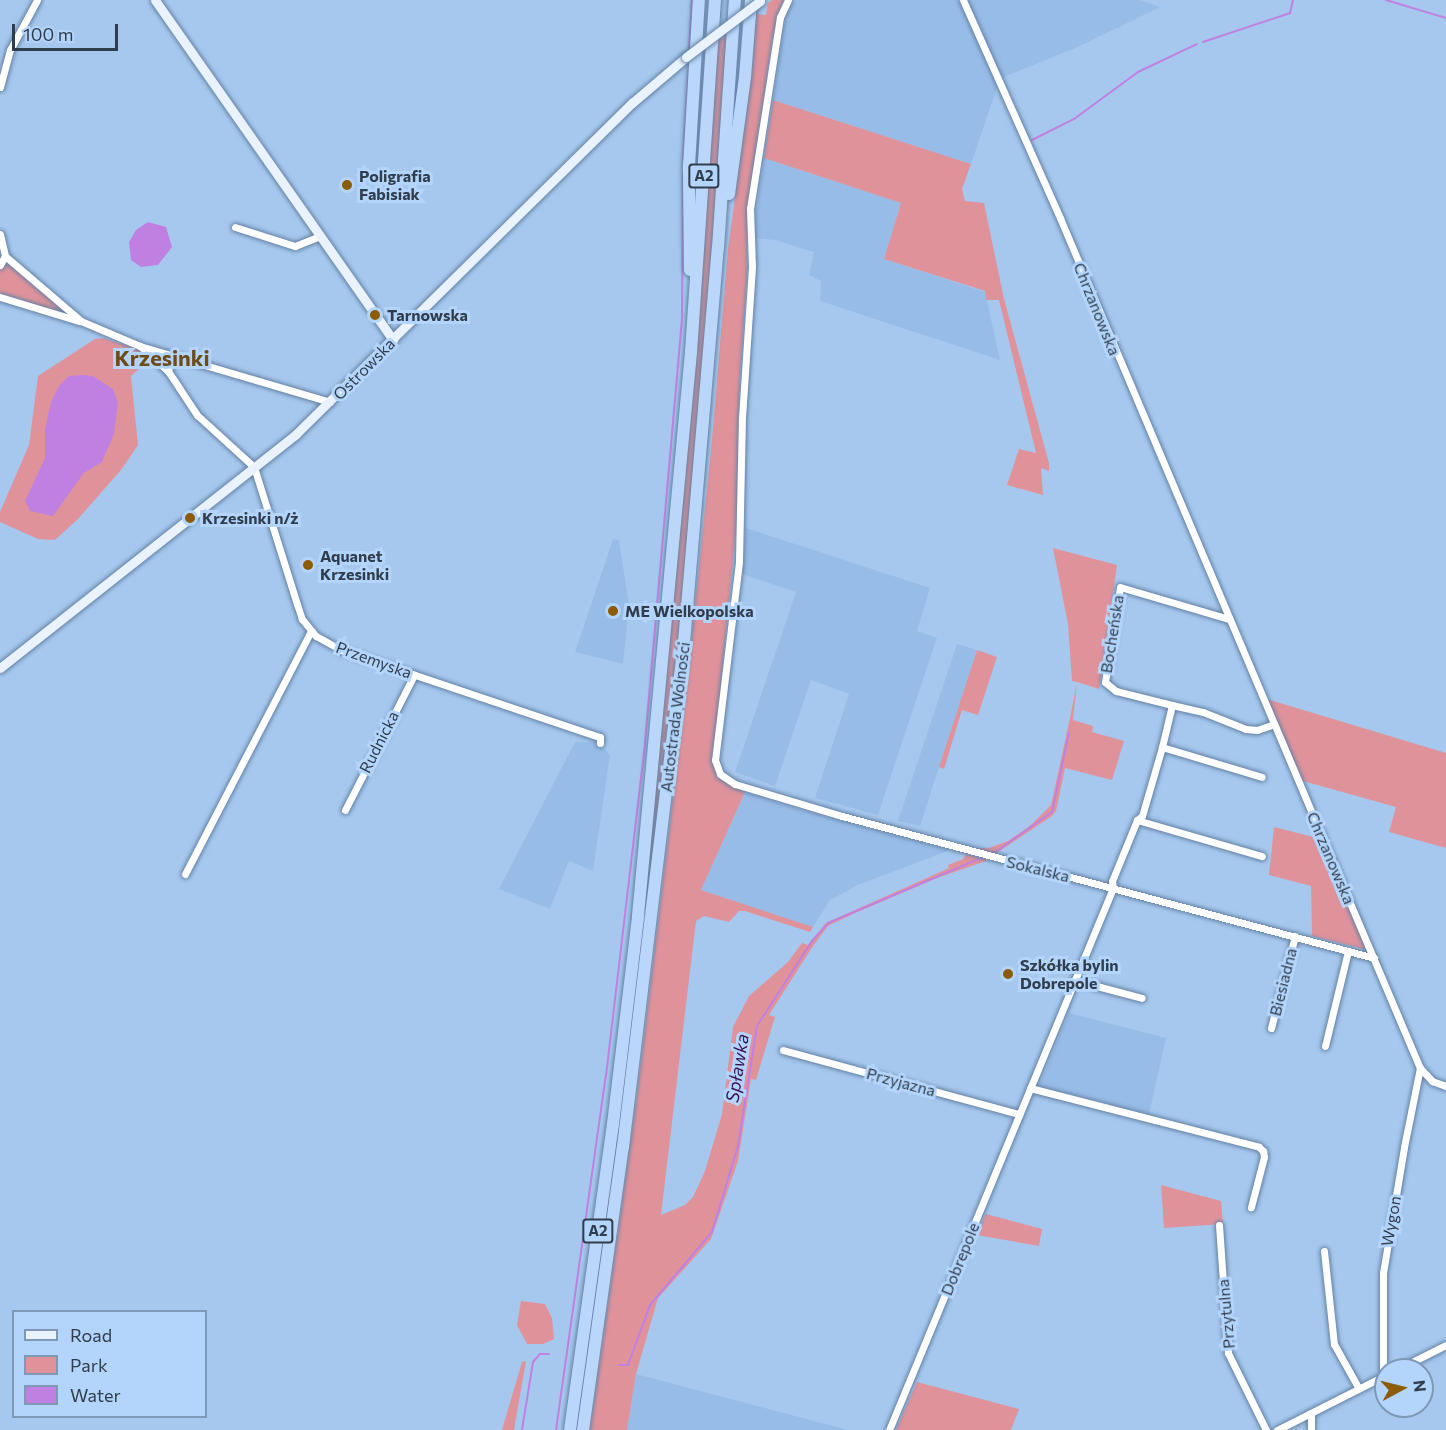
<!DOCTYPE html>
<html>
<head>
<meta charset="utf-8">
<style>
	body { margin:0 }
	#map { position:relative; width:1446px; height:1430px; overflow:hidden; background:#a7c8ee; font-family:Commissioner,sans-serif }
	div>[style] { position:absolute }
	[style*='--x'] { left:calc(var(--x)*1px); top:calc(var(--y)*1px); width:calc(var(--w)*1px); rotate:calc(var(--a)*1deg) }
	.built>* { inset:0; background:#98bce8 }
	.green>* { inset:0; background:#e0929b }
	.water>* { inset:0; background:#c080e2 }
	.stream>* { height:2px; margin:-1px; padding:0 1px; transform-origin:1px; border-radius:1px; background:#c080e2 }
	.roads { filter:drop-shadow(0 0 2px #6381a4) drop-shadow(0 0 2px #6381a4) }
	.street>* { height:7px; margin:-3.5px; padding:0 3.5px; transform-origin:3.5px; border-radius:3.5px; background:#fff }
	.secondary>* { height:9px; margin:-4.5px; padding:0 4.5px; transform-origin:4.5px; border-radius:4.5px; background:#eaf3fd }
	.highway>* { height:12px; margin:-6px; padding:0 6px; transform-origin:6px; border-radius:6px; background:#bad7f9 }
	.bridges { filter:drop-shadow(0 0 2px #6381a4) drop-shadow(0 0 2px #6381a4) }
	.secondary-bridge>* { height:9px; margin:-4.5px; padding:0 4.5px; transform-origin:4.5px; border-radius:4.5px; background:#eaf3fd }
	.dots>* { width:16px; height:16px; translate:-50% -50%; box-sizing:border-box; border:3px solid #b4d5fb; border-radius:50% }
	span { translate:-50% -50%; white-space:nowrap; text-align:center; line-height:1.15; -webkit-text-stroke:6px #b4d5fb; paint-order:stroke }
	.shield-label span { padding:2px 4px; background:#b4d5fb; border:2px solid; border-radius:4px; -webkit-text-stroke-width:0 }
	.shield-label { font-size:15px; color:#303d4d; font-weight:700 }
	.poi-label { font-size:16px; color:#303d4d; font-weight:700 }
	.left { translate:0 -50%; text-align:left }
	.street-label { font-size:16px; color:#303d4d }
	.water-label { font-size:18px; color:#3b124f; font-style:italic }
	.district-label { font-size:22px; color:#6e4c19; font-weight:700 }
	.legend { position:absolute; left:12px; top:1310px; width:195px; height:108px; box-sizing:border-box; background:#b4d5fb; border:2px solid #7f98b5; margin:0; padding:8px 10px; list-style:none; font-size:18px; color:#303d4d }
	.legend li { display:flex; align-items:center; gap:12px; height:30px }
	.legend b { width:30px; border:2px solid #7f98b5 }
	.north { position:absolute; left:1374px; top:1358px; width:60px; height:60px; box-sizing:border-box; background:#b4d5fb; border:2px solid #7f98b5; border-radius:50%; rotate:83deg; font-size:16px; font-weight:700; line-height:24px; text-align:center; color:#303d4d }
	.north::after { content:''; display:block; margin:auto; width:21px; height:27px; background:#8c5b04; clip-path:polygon(50% 0,100% 100%,50% 72%,0 100%) }
	.scale { position:absolute; left:12px; top:24px; width:106px; height:27px; box-sizing:border-box; border:3px solid #303d4d; border-top:0; padding-left:8px; font-size:18px; line-height:21px; white-space:nowrap; color:#303d4d; -webkit-text-stroke:4px #b4d5fb; paint-order:stroke }
</style>
</head>
<body>
<div id="map">
	<div class="built">
		<div style="clip-path:polygon(796px 0,961px 0,997px 87px,971px 164px,773px 100px,787px 9px)"></div>
		<div style="clip-path:polygon(968px 0,1140px 0,1160px 7px,1078px 47px,1001px 78px)"></div>
		<div style="clip-path:polygon(764px 158px,901px 203px,884px 259px,985px 292px,1000px 360px,820px 301px,821px 281px,809px 275px,814px 252px,775px 240px,753px 238px)"></div>
		<div style="clip-path:polygon(746px 528px,930px 588px,917px 631px,937px 638px,878px 815px,815px 798px,849px 694px,811px 680px,775px 786px,735px 772px,796px 592px,742px 574px)"></div>
		<div style="clip-path:polygon(613px 539px,619px 540px,629px 605px,623px 664px,575px 652px)"></div>
		<div style="clip-path:polygon(957px 644px,977px 650px,920px 826px,898px 821px)"></div>
		<div style="clip-path:polygon(575px 742px,600px 743px,610px 755px,593px 871px,569px 861px,550px 909px,499px 889px)"></div>
		<div style="clip-path:polygon(745px 792px,797px 809px,950px 850px,858px 885px,830px 900px,813px 927px,701px 890px)"></div>
		<div style="clip-path:polygon(1069px 1013px,1166px 1038px,1149px 1114px,1039px 1086px)"></div>
		<div style="clip-path:polygon(636px 1374px,848px 1430px,627px 1430px)"></div>
	</div>
	<div class="green">
		<div style="clip-path:polygon(772px 0,784px 0,778px 13px,772px 41px,747px 216px,747px 278px,740px 372px,736px 529px,713px 763px,721px 780px,745px 792px,701px 890px,813px 927px,810px 932px,745px 911px,739px 911px,729px 922px,704px 916px,696px 921px,661px 1215px,685px 1205px,693px 1197px,705px 1171px,722px 1114px,733px 1027px,749px 996px,788px 962px,802px 943px,808px 945px,826px 923px,949px 868px,948px 865px,963px 859px,966px 854px,989px 860px,937px 878px,855px 913px,828px 926px,813px 946px,769px 1015px,775px 1017px,756px 1080px,751px 1079px,738px 1161px,711px 1239px,658px 1298px,636px 1374px,627px 1430px,590px 1430px,637px 1094px,688px 674px,712px 440px,728px 249px,752px 71px,756px 14px,766px 15px,768px 3px)"></div>
		<div style="clip-path:polygon(728px 33px,720px 171px,680px 641px,617px 1153px,578px 1430px,575px 1430px,607px 1200px,717px 42px)"></div>
		<div style="clip-path:polygon(773px 100px,971px 164px,962px 189px,965px 201px,984px 203px,1004px 299px,1049px 463px,1049px 471px,1041px 468px,1043px 495px,1007px 485px,1019px 449px,1036px 453px,999px 300px,986px 300px,985px 291px,884px 259px,901px 203px,764px 158px)"></div>
		<div style="clip-path:polygon(3px 262px,11px 262px,69px 316px,0 293px,0 269px)"></div>
		<div style="clip-path:polygon(103px 338px,141px 350px,149px 360px,131px 376px,138px 445px,121px 470px,78px 519px,55px 540px,38px 539px,0 522px,0 512px,29px 445px,38px 376px,95px 339px)"></div>
		<div style="clip-path:polygon(1053px 548px,1117px 565px,1099px 689px,1077px 682px,1073px 720px,1093px 726px,1092px 732px,1124px 741px,1112px 780px,1065px 768px,1056px 811px,1052px 816px,995px 854px,977px 848px,989px 848px,1008px 841px,1031px 825px,1051px 805px,1070px 718px,1077px 682px,1072px 681px,1068px 624px)"></div>
		<div style="clip-path:polygon(977px 650px,997px 657px,978px 715px,962px 710px,944px 769px,939px 767px)"></div>
		<div style="clip-path:polygon(1267px 699px,1446px 753px,1446px 848px,1389px 832px,1396px 807px,1303px 781px)"></div>
		<div style="clip-path:polygon(1274px 827px,1321px 839px,1368px 950px,1312px 936px,1311px 886px,1269px 875px)"></div>
		<div style="clip-path:polygon(1161px 1185px,1221px 1201px,1223px 1224px,1164px 1228px)"></div>
		<div style="clip-path:polygon(986px 1214px,1042px 1229px,1039px 1246px,977px 1235px)"></div>
		<div style="clip-path:polygon(521px 1301px,545px 1304px,552px 1318px,554px 1339px,543px 1344px,527px 1344px,517px 1325px)"></div>
		<div style="clip-path:polygon(526px 1361px,514px 1430px,502px 1430px,522px 1362px)"></div>
		<div style="clip-path:polygon(917px 1382px,1019px 1409px,1011px 1430px,896px 1430px)"></div>
	</div>
	<div class="water">
		<div style="clip-path:polygon(148px 222px,166px 227px,172px 247px,158px 265px,141px 267px,131px 260px,129px 242px,136px 230px)"></div>
		<div style="clip-path:polygon(82px 375px,93px 376px,113px 389px,118px 403px,114px 434px,102px 462px,84px 473px,53px 516px,30px 511px,25px 501px,45px 458px,45px 429px,51px 402px,59px 386px,69px 376px)"></div>
	</div>
	<div class="stream">
		<div style="--x:1386;--y:0;--w:63;--a:16.7"></div>
		<div style="--x:1203;--y:42;--w:92;--a:-18.4"></div>
		<div style="--x:1290;--y:13;--w:13;--a:-77"></div>
		<div style="--x:689;--y:51;--w:51;--a:-86.6"></div>
		<div style="--x:1032;--y:140;--w:47;--a:-26.6"></div>
		<div style="--x:1074;--y:119;--w:79;--a:-36.3"></div>
		<div style="--x:1138;--y:72;--w:65;--a:-25.4"></div>
		<div style="--x:683;--y:159;--w:99;--a:-86.5"></div>
		<div style="--x:994;--y:853;--w:71;--a:-35.3"></div>
		<div style="--x:1052;--y:812;--w:81;--a:-77.9"></div>
		<div style="--x:619;--y:1365;--w:9;--a:0"></div>
		<div style="--x:628;--y:1365;--w:64;--a:-69.9"></div>
		<div style="--x:650;--y:1305;--w:96;--a:-49.7"></div>
		<div style="--x:712;--y:1232;--w:90;--a:-73.2"></div>
		<div style="--x:738;--y:1146;--w:121;--a:-81"></div>
		<div style="--x:757;--y:1026;--w:101;--a:-57.1"></div>
		<div style="--x:812;--y:941;--w:24;--a:-48"></div>
		<div style="--x:828;--y:923;--w:166;--a:-23"></div>
		<div style="--x:522;--y:1430;--w:69;--a:-80.8"></div>
		<div style="--x:533;--y:1362;--w:11;--a:-49"></div>
		<div style="--x:540;--y:1354;--w:9;--a:0"></div>
		<div style="--x:556;--y:1430;--w:358;--a:-82"></div>
		<div style="--x:606;--y:1076;--w:336;--a:-83.3"></div>
		<div style="--x:645;--y:742;--w:429;--a:-85"></div>
		<div style="--x:682;--y:315;--w:144;--a:-89.6"></div>
	</div>
	<div class="roads">
		<div class="street">
			<div style="--x:788;--y:0;--w:19;--a:115"></div>
			<div style="--x:780;--y:17;--w:194;--a:98.9"></div>
			<div style="--x:750;--y:209;--w:58;--a:88"></div>
			<div style="--x:752;--y:267;--w:150;--a:93.8"></div>
			<div style="--x:742;--y:417;--w:145;--a:91.2"></div>
			<div style="--x:739;--y:562;--w:199;--a:96.9"></div>
			<div style="--x:715;--y:760;--w:15;--a:70"></div>
			<div style="--x:720;--y:774;--w:18;--a:34"></div>
			<div style="--x:735;--y:784;--w:112;--a:16.7"></div>
			<div style="--x:842;--y:816;--w:551;--a:14.94"></div>
			<div style="--x:963;--y:0;--w:239;--a:66"></div>
			<div style="--x:1060;--y:218;--w:923;--a:67.05"></div>
			<div style="--x:1420;--y:1068;--w:18;--a:47"></div>
			<div style="--x:1432;--y:1081;--w:15;--a:20"></div>
			<div style="--x:0;--y:87;--w:38;--a:-75"></div>
			<div style="--x:10;--y:50;--w:57;--a:-61.6"></div>
			<div style="--x:235;--y:227;--w:63;--a:17.6"></div>
			<div style="--x:295;--y:246;--w:27;--a:-22"></div>
			<div style="--x:0;--y:234;--w:23;--a:77"></div>
			<div style="--x:5;--y:256;--w:100;--a:40.5"></div>
			<div style="--x:81;--y:321;--w:64;--a:23"></div>
			<div style="--x:140;--y:346;--w:198;--a:16.4"></div>
			<div style="--x:0;--y:265;--w:10;--a:-61"></div>
			<div style="--x:0;--y:297;--w:83;--a:16.9"></div>
			<div style="--x:140;--y:346;--w:38;--a:42"></div>
			<div style="--x:168;--y:371;--w:53;--a:56.6"></div>
			<div style="--x:197;--y:415;--w:77;--a:42.4"></div>
			<div style="--x:254;--y:467;--w:144;--a:72.6"></div>
			<div style="--x:297;--y:604;--w:16;--a:72"></div>
			<div style="--x:302;--y:619;--w:22;--a:51"></div>
			<div style="--x:316;--y:636;--w:29;--a:29"></div>
			<div style="--x:341;--y:650;--w:273;--a:18.6"></div>
			<div style="--x:600;--y:737;--w:6;--a:90"></div>
			<div style="--x:168;--y:371;--w:11;--a:-75"></div>
			<div style="--x:171;--y:360;--w:6;--a:-39"></div>
			<div style="--x:1172;--y:705;--w:32;--a:13"></div>
			<div style="--x:1203;--y:712;--w:46;--a:21.6"></div>
			<div style="--x:1246;--y:729;--w:11;--a:5"></div>
			<div style="--x:1257;--y:730;--w:18;--a:-19"></div>
			<div style="--x:1162;--y:747;--w:43;--a:-76.6"></div>
			<div style="--x:1172;--y:705;--w:58;--a:-166"></div>
			<div style="--x:1116;--y:691;--w:14;--a:-141"></div>
			<div style="--x:1105;--y:682;--w:96;--a:-81"></div>
			<div style="--x:1120;--y:587;--w:114;--a:16.4"></div>
			<div style="--x:345;--y:810;--w:152;--a:-62.9"></div>
			<div style="--x:1137;--y:820;--w:130;--a:16.1"></div>
			<div style="--x:185;--y:874;--w:274;--a:-62.6"></div>
			<div style="--x:1074;--y:980;--w:70;--a:14.8"></div>
			<div style="--x:1271;--y:1028;--w:95;--a:-75.4"></div>
			<div style="--x:1325;--y:1046;--w:98;--a:-76.4"></div>
			<div style="--x:783;--y:1050;--w:245;--a:15.2"></div>
			<div style="--x:1030;--y:1088;--w:236;--a:14.4"></div>
			<div style="--x:1259;--y:1147;--w:6;--a:45"></div>
			<div style="--x:1263;--y:1151;--w:6;--a:81"></div>
			<div style="--x:1264;--y:1157;--w:52;--a:104.6"></div>
			<div style="--x:1219;--y:1225;--w:128;--a:86"></div>
			<div style="--x:1228;--y:1353;--w:86;--a:63.7"></div>
			<div style="--x:1324;--y:1251;--w:94;--a:83.9"></div>
			<div style="--x:1334;--y:1344;--w:51;--a:60.9"></div>
			<div style="--x:1396;--y:1370;--w:56;--a:-26.6"></div>
			<div style="--x:1383;--y:1376;--w:103;--a:-90"></div>
			<div style="--x:1383;--y:1273;--w:128;--a:-80.5"></div>
			<div style="--x:1404;--y:1147;--w:81;--a:-78.6"></div>
			<div style="--x:1311;--y:1413;--w:17;--a:90"></div>
			<div style="--x:889;--y:1430;--w:586;--a:-67.55"></div>
			<div style="--x:1113;--y:888;--w:7;--a:-98"></div>
			<div style="--x:1112;--y:881;--w:66;--a:-67.7"></div>
			<div style="--x:1137;--y:820;--w:6;--a:-39"></div>
			<div style="--x:1142;--y:816;--w:72;--a:-73.8"></div>
			<div style="--x:1162;--y:747;--w:104;--a:16.7"></div>
			<div style="--x:1277;--y:1430;--w:122;--a:-26.8"></div>
		</div>
		<div class="secondary">
			<div style="--x:155;--y:0;--w:415;--a:55"></div>
			<div style="--x:0;--y:668;--w:377;--a:-38.3"></div>
			<div style="--x:296;--y:434;--w:472;--a:-44.6"></div>
			<div style="--x:632;--y:103;--w:71;--a:-40.4"></div>
		</div>
		<div class="highway">
			<div style="--x:729;--y:194;--w:118;--a:-82.2"></div>
			<div style="--x:745;--y:77;--w:77;--a:-85.5"></div>
			<div style="--x:690;--y:270;--w:104;--a:-90.6"></div>
			<div style="--x:689;--y:166;--w:166;--a:-86.6"></div>
			<div style="--x:570;--y:1430;--w:309;--a:-82"></div>
			<div style="--x:613;--y:1124;--w:209;--a:-83.1"></div>
			<div style="--x:638;--y:916;--w:566;--a:-84.63"></div>
			<div style="--x:691;--y:352;--w:353;--a:-86.1"></div>
			<div style="--x:583;--y:1430;--w:286;--a:-82"></div>
			<div style="--x:623;--y:1147;--w:497;--a:-83.1"></div>
			<div style="--x:683;--y:654;--w:408;--a:-85.1"></div>
			<div style="--x:718;--y:248;--w:249;--a:-86.1"></div>
		</div>
	</div>
	<div class="bridges">
		<div class="secondary-bridge">
			<div style="--x:686;--y:57;--w:93;--a:-37.1"></div>
		</div>
	</div>
	<div class="dots">
		<div style="left:347px;top:185px;background:#8c5b04"></div>
		<div style="left:375px;top:315px;background:#8c5b04"></div>
		<div style="left:190px;top:518px;background:#8c5b04"></div>
		<div style="left:308px;top:565px;background:#8c5b04"></div>
		<div style="left:613px;top:611px;background:#8c5b04"></div>
		<div style="left:1008px;top:974px;background:#8c5b04"></div>
	</div>
	<div class="shield-label">
		<span style="left:704px;top:176px">A2</span>
		<span style="left:598px;top:1231px">A2</span>
	</div>
	<div class="poi-label">
		<span class="left" style="left:359px;top:185px">Poligrafia<br>Fabisiak</span>
		<span class="left" style="left:387px;top:315px">Tarnowska</span>
		<span class="left" style="left:202px;top:518px">Krzesinki n/ż</span>
		<span class="left" style="left:320px;top:565px">Aquanet<br>Krzesinki</span>
		<span class="left" style="left:625px;top:611px">ME Wielkopolska</span>
		<span class="left" style="left:1020px;top:974px">Szkółka bylin<br>Dobrepole</span>
	</div>
	<div class="street-label">
		<span style="left:1097px;top:309px;rotate:68deg">Chrzanowska</span>
		<span style="left:364px;top:369px;rotate:-45deg">Ostrowska</span>
		<span style="left:1112px;top:634px;rotate:-81deg">Bocheńska</span>
		<span style="left:374px;top:660px;rotate:20deg">Przemyska</span>
		<span style="left:675px;top:717px;rotate:-83deg">Autostrada Wolności</span>
		<span style="left:379px;top:742px;rotate:-63deg">Rudnicka</span>
		<span style="left:1331px;top:858px;rotate:67deg">Chrzanowska</span>
		<span style="left:1038px;top:869px;rotate:14deg">Sokalska</span>
		<span style="left:1283px;top:982px;rotate:-76deg">Biesiadna</span>
		<span style="left:901px;top:1082px;rotate:15deg">Przyjazna</span>
		<span style="left:1391px;top:1221px;rotate:-80deg">Wygon</span>
		<span style="left:960px;top:1259px;rotate:-68deg">Dobrepole</span>
		<span style="left:1226px;top:1314px;rotate:-95deg">Przytulna</span>
	</div>
	<div class="water-label">
		<span style="left:737px;top:1068px;rotate:-81deg">Spławka</span>
	</div>
	<div class="district-label">
		<span style="left:162px;top:358px">Krzesinki</span>
	</div>
	<ul class="legend">
	<li><b style="height:8px;background:#eaf3fd"></b>Road</li>
	<li><b style="height:16px;background:#e0929b"></b>Park</li>
	<li><b style="height:16px;background:#c080e2"></b>Water</li>
	</ul>
	<div class="north">N</div>
	<div class="scale">100 m</div>
</div>
</body>
</html>
